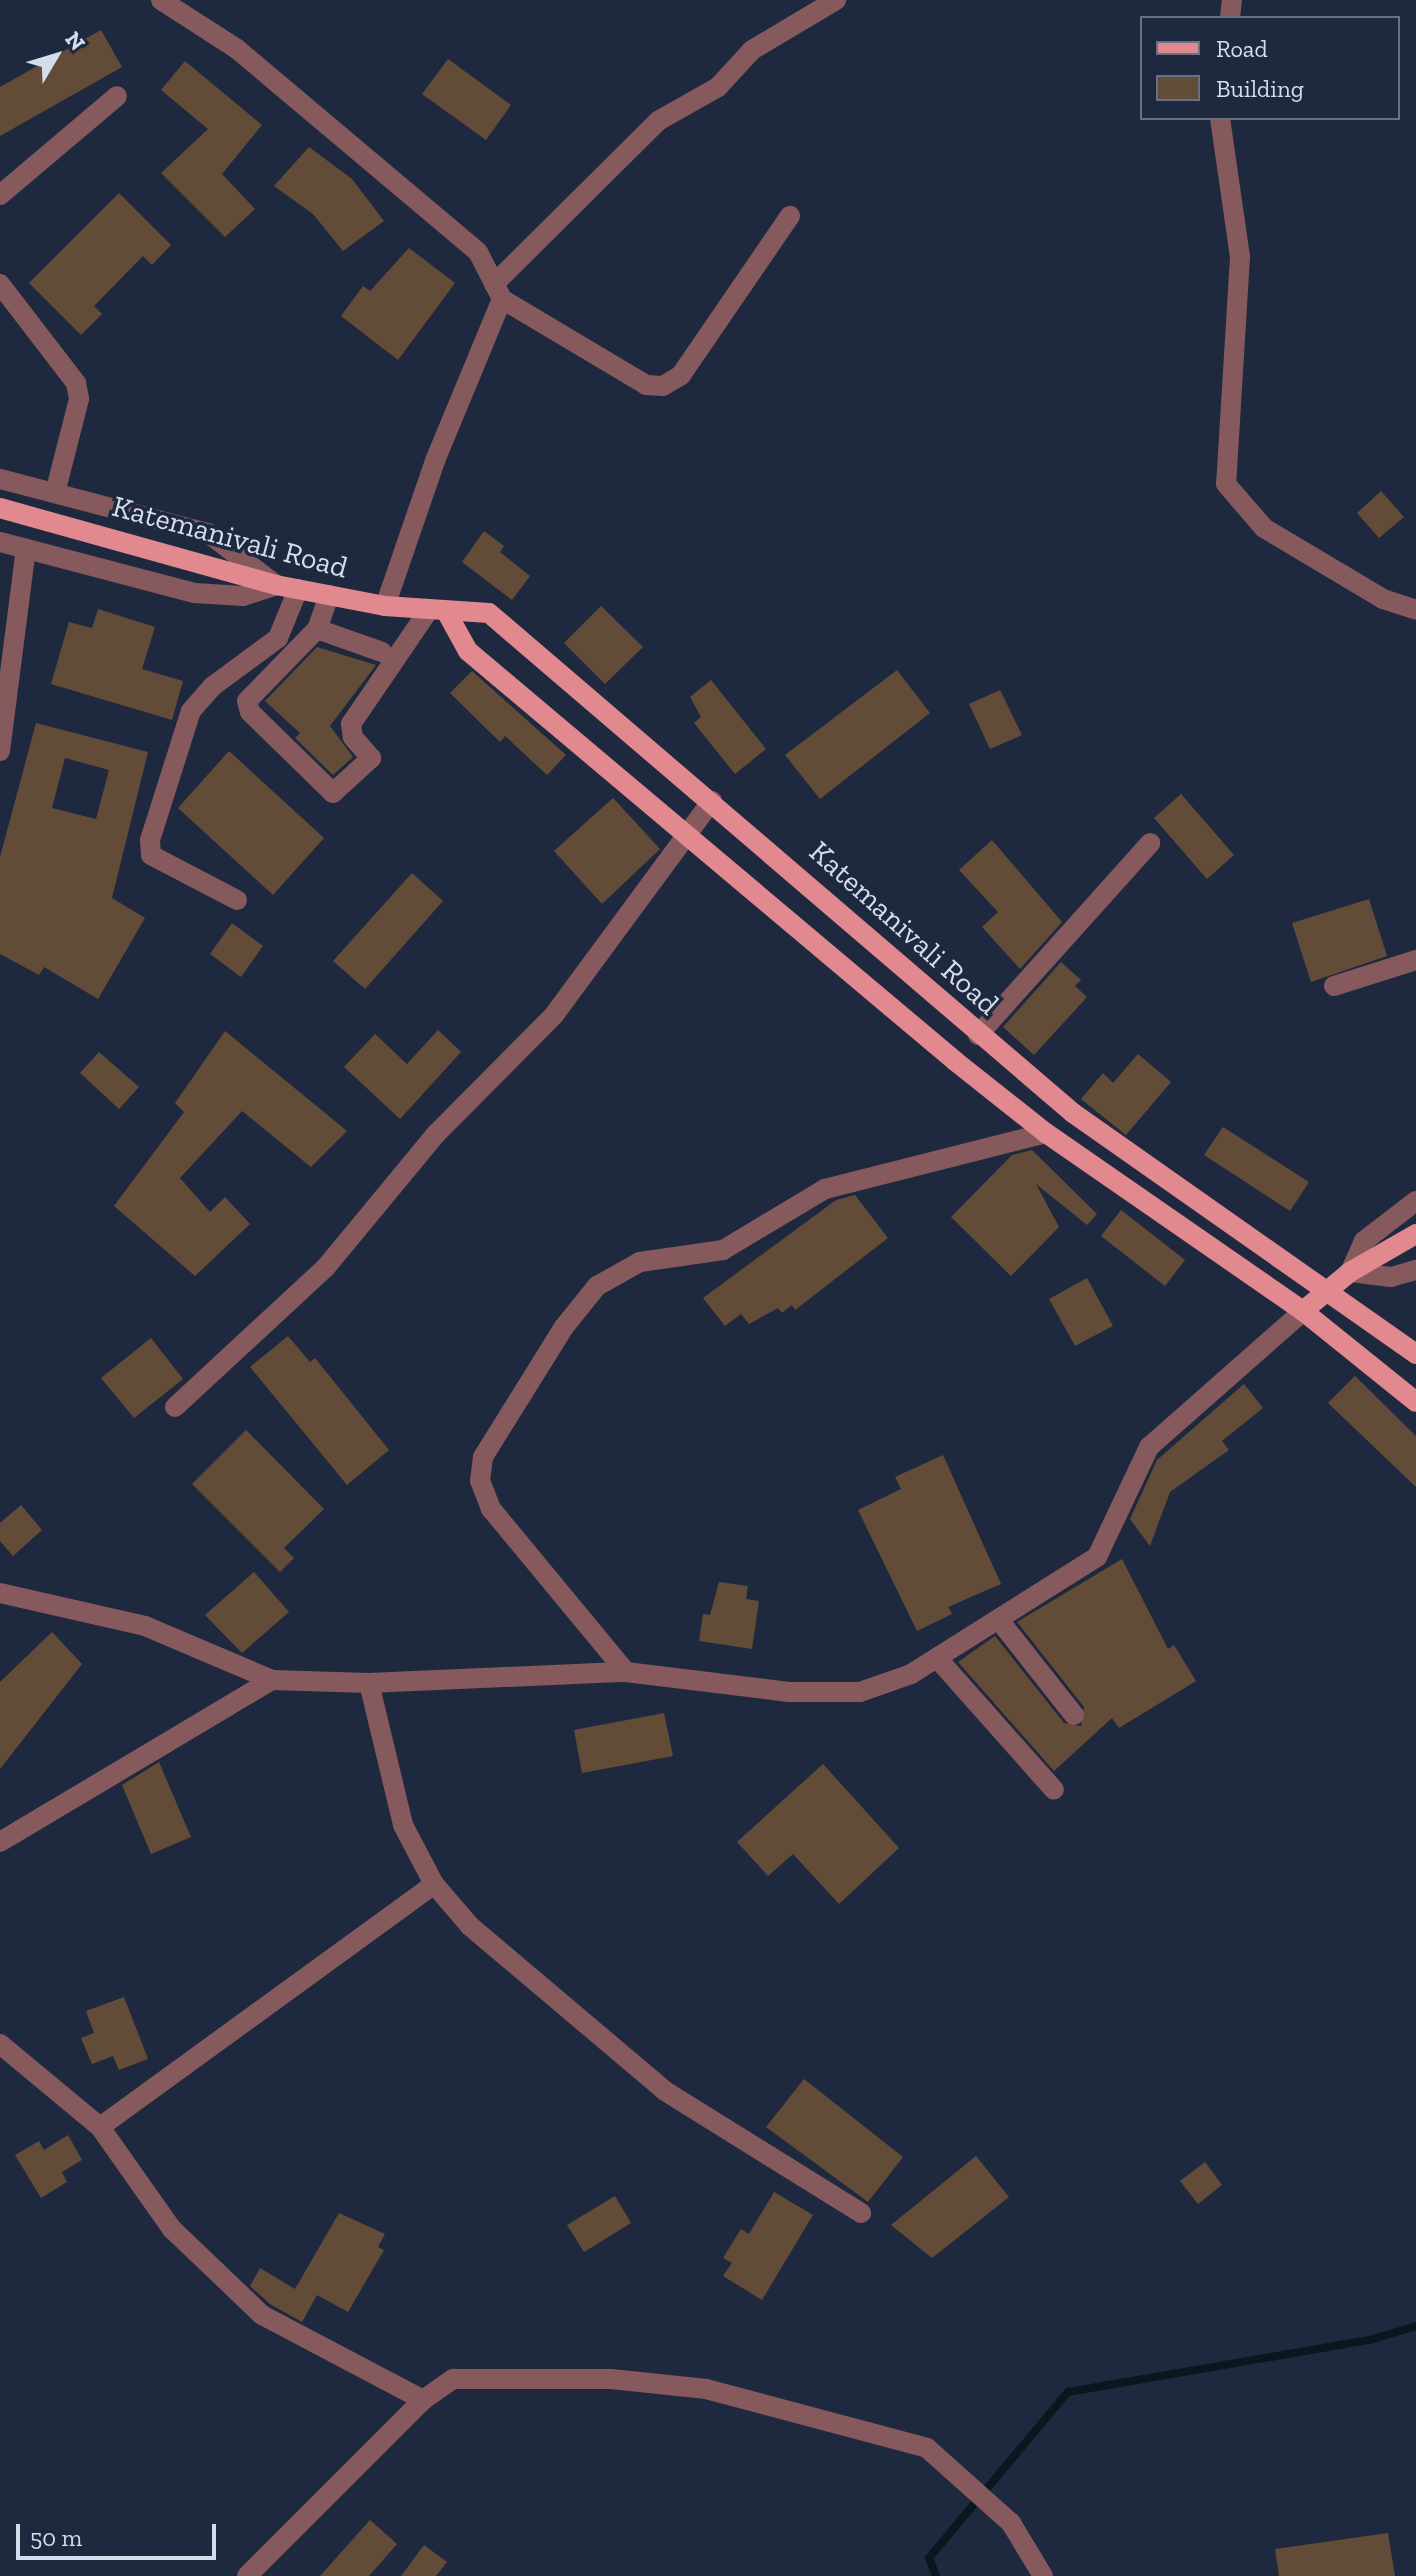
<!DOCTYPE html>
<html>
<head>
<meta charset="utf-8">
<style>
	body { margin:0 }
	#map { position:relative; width:1416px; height:2576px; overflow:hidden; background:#1e293f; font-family:"Zilla Slab",serif }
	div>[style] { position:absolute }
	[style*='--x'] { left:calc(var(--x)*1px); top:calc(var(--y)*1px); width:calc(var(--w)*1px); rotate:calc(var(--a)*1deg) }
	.stream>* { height:8px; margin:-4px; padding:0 4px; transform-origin:4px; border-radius:4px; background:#08181f }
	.building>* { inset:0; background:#634c37 }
	.minor>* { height:20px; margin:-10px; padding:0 10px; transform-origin:10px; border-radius:10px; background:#865a5d }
	.major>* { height:20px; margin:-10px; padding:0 10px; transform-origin:10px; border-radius:10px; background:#e2898f }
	span { translate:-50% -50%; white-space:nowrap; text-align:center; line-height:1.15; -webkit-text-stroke:7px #1e293f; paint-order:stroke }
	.street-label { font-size:30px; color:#d5ddec }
	.legend { position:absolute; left:1140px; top:16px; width:260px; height:104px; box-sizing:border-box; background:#1e293f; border:2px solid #677184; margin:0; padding:10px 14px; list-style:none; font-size:24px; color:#d5ddec }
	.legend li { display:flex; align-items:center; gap:16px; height:40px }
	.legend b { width:40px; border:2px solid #677184 }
	.north { position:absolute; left:16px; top:16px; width:80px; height:80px; -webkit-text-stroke:6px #1e293f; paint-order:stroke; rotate:52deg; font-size:22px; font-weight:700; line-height:32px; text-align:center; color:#d5ddec }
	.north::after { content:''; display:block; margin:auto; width:28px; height:36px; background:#d5ddec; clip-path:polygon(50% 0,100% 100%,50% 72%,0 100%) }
	.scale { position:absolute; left:16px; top:2524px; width:200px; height:36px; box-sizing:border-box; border:4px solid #d5ddec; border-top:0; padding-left:10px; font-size:24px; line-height:28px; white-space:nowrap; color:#d5ddec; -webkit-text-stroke:6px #1e293f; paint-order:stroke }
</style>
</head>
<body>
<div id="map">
	<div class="stream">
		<div style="--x:936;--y:2576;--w:19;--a:-111"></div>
		<div style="--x:929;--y:2558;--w:217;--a:-50.1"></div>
		<div style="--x:1068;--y:2392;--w:306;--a:-9.8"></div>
		<div style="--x:1370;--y:2340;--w:48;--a:-16.9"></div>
	</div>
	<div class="building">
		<div style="clip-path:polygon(101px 30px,122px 67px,0 136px,0 87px)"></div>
		<div style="clip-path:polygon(448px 59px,511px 105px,486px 140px,422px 94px)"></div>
		<div style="clip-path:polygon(185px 61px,262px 125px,222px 174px,255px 209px,225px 237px,161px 173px,208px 129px,161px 90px)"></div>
		<div style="clip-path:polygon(309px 147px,352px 179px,384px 221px,343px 251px,313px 214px,274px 186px)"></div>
		<div style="clip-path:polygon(119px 193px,171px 245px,152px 265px,143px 256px,94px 306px,102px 314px,81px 335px,29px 283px)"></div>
		<div style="clip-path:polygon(409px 248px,455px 283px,398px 360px,341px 316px,363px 286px,370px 291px)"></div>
		<div style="clip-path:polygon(1381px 491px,1404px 517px,1379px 538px,1357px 513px)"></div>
		<div style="clip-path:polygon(484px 531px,504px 546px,500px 552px,530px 576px,512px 600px,462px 562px)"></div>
		<div style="clip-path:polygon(601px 606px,643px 647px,605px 684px,564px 643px)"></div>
		<div style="clip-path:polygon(98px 609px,155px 627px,142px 669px,183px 681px,172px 720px,51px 684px,69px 622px,92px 628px)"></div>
		<div style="clip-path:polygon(317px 647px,376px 665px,330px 726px,353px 757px,333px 775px,295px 738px,300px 733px,265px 701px)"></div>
		<div style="clip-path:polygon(897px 670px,930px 713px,820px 799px,785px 755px)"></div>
		<div style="clip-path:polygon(472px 671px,566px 755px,547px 775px,505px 736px,500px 742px,450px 693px)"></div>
		<div style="clip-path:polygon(711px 680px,766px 749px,735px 774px,694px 723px,701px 717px,690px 697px)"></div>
		<div style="clip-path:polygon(1000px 690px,1022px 735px,990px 749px,969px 704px)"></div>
		<div style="clip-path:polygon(evenodd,36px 723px,148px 752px,112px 898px,145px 918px,98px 999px,44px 967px,39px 975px,0 954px,0 857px,36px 723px,65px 758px,109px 770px,96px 819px,52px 808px,65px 758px)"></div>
		<div style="clip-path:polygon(229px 751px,324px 838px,273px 895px,178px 808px)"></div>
		<div style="clip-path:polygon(1181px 794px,1234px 855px,1207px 879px,1154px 818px)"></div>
		<div style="clip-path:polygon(613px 798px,660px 849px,602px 904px,554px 851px)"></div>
		<div style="clip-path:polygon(992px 840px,1062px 922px,1020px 969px,982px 927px,998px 912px,959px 870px)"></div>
		<div style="clip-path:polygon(412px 873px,443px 901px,365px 989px,333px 961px)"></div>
		<div style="clip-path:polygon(1369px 899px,1387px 956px,1311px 982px,1292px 923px)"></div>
		<div style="clip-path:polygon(232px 923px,263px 946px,241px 977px,210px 954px)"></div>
		<div style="clip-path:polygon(1061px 962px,1081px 980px,1075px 986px,1087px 997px,1034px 1055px,1003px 1027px)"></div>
		<div style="clip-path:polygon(438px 1030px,461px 1052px,400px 1119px,344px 1067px,375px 1034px,407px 1064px)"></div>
		<div style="clip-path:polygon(225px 1031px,347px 1131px,311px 1167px,242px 1111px,180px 1178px,210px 1212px,225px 1197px,250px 1224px,195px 1276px,114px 1206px,184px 1112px,175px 1103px)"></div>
		<div style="clip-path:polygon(99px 1052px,139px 1087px,119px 1109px,80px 1073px)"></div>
		<div style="clip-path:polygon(1138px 1054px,1171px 1082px,1126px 1135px,1081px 1099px,1103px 1073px,1113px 1083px)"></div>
		<div style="clip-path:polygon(1223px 1127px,1309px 1182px,1290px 1211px,1204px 1155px)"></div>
		<div style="clip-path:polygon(1032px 1150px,1097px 1214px,1087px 1225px,1036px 1184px,1059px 1227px,1011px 1276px,951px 1217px,1012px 1155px)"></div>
		<div style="clip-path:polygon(855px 1195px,888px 1238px,795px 1310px,792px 1305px,782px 1313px,778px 1308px,749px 1324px,741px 1314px,725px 1326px,703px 1298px,836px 1200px)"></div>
		<div style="clip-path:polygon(1121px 1210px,1185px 1260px,1165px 1286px,1101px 1236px)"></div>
		<div style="clip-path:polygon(1087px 1278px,1113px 1326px,1075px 1346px,1049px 1299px)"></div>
		<div style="clip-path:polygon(288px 1336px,310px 1362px,315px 1358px,389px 1450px,347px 1485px,250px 1367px)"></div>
		<div style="clip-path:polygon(151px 1338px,183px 1379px,134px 1418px,101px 1378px)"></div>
		<div style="clip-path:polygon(1355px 1376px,1416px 1436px,1416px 1487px,1328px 1403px)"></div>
		<div style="clip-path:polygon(1244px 1384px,1263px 1408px,1222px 1441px,1229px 1450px,1170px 1492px,1150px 1546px,1130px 1519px,1157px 1460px)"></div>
		<div style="clip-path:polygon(246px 1430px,324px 1509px,284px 1548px,294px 1558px,280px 1572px,192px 1484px)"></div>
		<div style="clip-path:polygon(943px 1455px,1001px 1584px,948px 1607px,952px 1614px,917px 1631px,858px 1510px,901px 1489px,895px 1477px)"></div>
		<div style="clip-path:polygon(21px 1505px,42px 1530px,13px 1556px,0 1541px,0 1523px)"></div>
		<div style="clip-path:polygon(1122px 1559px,1168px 1649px,1174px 1645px,1196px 1681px,1119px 1728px,1112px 1718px,1054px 1771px,958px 1662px,995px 1636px,1064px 1723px,1081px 1726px,1084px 1707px,1017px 1622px)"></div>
		<div style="clip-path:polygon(254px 1572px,289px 1612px,242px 1653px,205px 1615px)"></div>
		<div style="clip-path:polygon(719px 1582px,748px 1586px,746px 1599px,759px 1601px,752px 1649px,699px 1641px,703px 1614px,710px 1615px)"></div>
		<div style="clip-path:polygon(52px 1632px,82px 1664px,0 1769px,0 1682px)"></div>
		<div style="clip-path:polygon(664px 1713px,673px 1756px,582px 1773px,574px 1730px)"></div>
		<div style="clip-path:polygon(159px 1762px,191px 1837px,151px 1854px,122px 1785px)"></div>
		<div style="clip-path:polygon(823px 1764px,899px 1848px,839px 1904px,793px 1854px,768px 1876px,737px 1842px)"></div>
		<div style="clip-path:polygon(124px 1997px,148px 2059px,119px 2070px,113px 2056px,92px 2064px,81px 2038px,94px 2033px,86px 2011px)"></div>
		<div style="clip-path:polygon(804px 2079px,903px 2157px,868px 2202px,766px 2127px)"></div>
		<div style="clip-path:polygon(68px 2135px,82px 2160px,62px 2172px,67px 2182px,41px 2198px,15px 2155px,39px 2141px,44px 2150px)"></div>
		<div style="clip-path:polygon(976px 2156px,1009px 2197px,932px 2258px,891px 2225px)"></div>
		<div style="clip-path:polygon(1205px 2162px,1222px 2185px,1198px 2204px,1180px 2181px)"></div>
		<div style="clip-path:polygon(774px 2192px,813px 2215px,762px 2300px,723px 2276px,732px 2263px,723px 2258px,741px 2229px,749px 2234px)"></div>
		<div style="clip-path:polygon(615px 2196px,631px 2223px,584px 2252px,567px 2225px)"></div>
		<div style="clip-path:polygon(339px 2213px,385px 2234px,378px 2247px,384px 2250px,348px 2312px,317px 2295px,302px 2322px,270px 2304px,250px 2286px,260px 2268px,295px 2289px)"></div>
		<div style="clip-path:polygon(370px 2520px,397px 2544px,369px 2576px,320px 2576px)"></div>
		<div style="clip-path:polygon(1388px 2533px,1395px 2576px,1279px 2576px,1275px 2549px)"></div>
		<div style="clip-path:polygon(424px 2545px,447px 2562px,436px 2576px,401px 2576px)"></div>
	</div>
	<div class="minor">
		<div style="--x:161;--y:0;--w:90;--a:32.8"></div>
		<div style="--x:237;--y:49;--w:315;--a:40.1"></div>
		<div style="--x:478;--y:252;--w:53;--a:62.9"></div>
		<div style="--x:502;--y:299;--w:175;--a:112.5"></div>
		<div style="--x:435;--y:461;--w:153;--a:109"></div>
		<div style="--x:1230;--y:18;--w:18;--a:-84"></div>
		<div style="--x:1220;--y:118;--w:140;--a:81.8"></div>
		<div style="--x:1240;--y:257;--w:227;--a:93.5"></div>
		<div style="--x:1226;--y:484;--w:58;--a:49.2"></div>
		<div style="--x:1264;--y:528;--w:139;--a:30.8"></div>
		<div style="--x:1383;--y:599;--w:35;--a:18"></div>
		<div style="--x:0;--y:195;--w:153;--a:-40.2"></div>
		<div style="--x:0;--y:284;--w:125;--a:52.5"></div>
		<div style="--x:76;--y:383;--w:16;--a:79"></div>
		<div style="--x:79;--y:399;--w:97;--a:104.3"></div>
		<div style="--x:494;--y:284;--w:231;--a:-44.8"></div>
		<div style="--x:658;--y:121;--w:69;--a:-29.5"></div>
		<div style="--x:718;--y:87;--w:50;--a:-47.4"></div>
		<div style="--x:752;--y:50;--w:98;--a:-30.8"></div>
		<div style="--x:502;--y:299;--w:168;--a:30.8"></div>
		<div style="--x:646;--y:385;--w:17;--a:3"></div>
		<div style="--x:663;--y:386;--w:21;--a:-31"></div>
		<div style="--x:681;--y:375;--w:193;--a:-55.6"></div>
		<div style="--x:0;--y:479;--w:215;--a:14.6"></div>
		<div style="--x:208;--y:533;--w:86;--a:37.4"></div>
		<div style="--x:0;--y:542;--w:201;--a:14.7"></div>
		<div style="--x:194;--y:593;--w:49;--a:3.5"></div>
		<div style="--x:243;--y:596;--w:35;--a:-18"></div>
		<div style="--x:329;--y:595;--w:36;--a:109"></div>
		<div style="--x:317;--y:629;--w:100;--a:134.2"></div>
		<div style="--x:247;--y:701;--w:11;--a:75"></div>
		<div style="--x:250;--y:712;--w:116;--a:44.3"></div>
		<div style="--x:333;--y:793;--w:52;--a:-42.6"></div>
		<div style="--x:371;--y:758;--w:28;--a:-131"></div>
		<div style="--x:353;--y:737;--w:13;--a:-99"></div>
		<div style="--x:351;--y:724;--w:137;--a:-55.7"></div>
		<div style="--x:317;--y:629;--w:69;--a:19.5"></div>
		<div style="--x:0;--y:751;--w:204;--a:-82.7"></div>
		<div style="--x:237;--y:900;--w:97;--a:-152.4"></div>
		<div style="--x:151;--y:855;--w:15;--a:-94"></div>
		<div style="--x:150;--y:840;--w:135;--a:-72.4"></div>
		<div style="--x:191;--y:711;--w:33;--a:-49"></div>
		<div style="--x:213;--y:686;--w:81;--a:-36.4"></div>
		<div style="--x:278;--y:638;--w:53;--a:-67.8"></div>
		<div style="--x:1334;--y:986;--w:86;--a:-17.6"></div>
		<div style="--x:978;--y:1035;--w:258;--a:-48.1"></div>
		<div style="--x:1416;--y:1201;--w:66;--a:142.4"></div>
		<div style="--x:1364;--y:1241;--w:34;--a:114"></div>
		<div style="--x:1350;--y:1272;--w:41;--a:7"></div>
		<div style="--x:1391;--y:1277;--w:26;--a:-16"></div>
		<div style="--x:175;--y:1407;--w:206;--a:-42.8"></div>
		<div style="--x:326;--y:1267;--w:173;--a:-50.4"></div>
		<div style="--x:436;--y:1134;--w:168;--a:-45.2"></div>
		<div style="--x:554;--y:1015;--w:266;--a:-53.6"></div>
		<div style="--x:0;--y:1593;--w:149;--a:12.8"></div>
		<div style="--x:145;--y:1626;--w:138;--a:23"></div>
		<div style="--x:272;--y:1680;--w:97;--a:1.8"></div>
		<div style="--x:369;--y:1683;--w:257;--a:-2.5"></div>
		<div style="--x:626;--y:1672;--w:164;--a:7"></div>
		<div style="--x:789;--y:1692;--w:71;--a:0"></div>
		<div style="--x:860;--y:1692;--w:54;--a:-19.4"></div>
		<div style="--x:911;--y:1674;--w:220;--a:-32.2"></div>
		<div style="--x:1097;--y:1557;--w:122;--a:-64.7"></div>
		<div style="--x:1149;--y:1447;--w:205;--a:-41.4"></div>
		<div style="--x:999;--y:1620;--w:121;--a:51.7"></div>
		<div style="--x:937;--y:1658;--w:176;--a:48.4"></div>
		<div style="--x:626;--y:1672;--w:212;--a:-129.6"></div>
		<div style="--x:491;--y:1509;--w:30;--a:-111"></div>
		<div style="--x:480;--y:1481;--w:24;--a:-83"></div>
		<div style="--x:483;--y:1457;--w:153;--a:-58.1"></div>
		<div style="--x:564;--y:1327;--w:53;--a:-51.2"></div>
		<div style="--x:597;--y:1286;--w:49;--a:-29.2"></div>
		<div style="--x:640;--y:1262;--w:84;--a:-8.2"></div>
		<div style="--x:723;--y:1250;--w:119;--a:-30.9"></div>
		<div style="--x:825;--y:1189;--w:228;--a:-14.2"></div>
		<div style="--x:369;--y:1683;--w:146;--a:76.5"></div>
		<div style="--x:403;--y:1825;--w:67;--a:62.3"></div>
		<div style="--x:434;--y:1884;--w:55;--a:49.4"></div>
		<div style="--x:470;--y:1926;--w:255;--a:40.2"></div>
		<div style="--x:665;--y:2091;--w:231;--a:31.9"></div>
		<div style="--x:0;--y:1842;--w:317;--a:-30.8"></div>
		<div style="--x:0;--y:2044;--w:130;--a:39.7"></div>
		<div style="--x:100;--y:2127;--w:125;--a:54.8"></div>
		<div style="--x:172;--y:2229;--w:124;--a:43.7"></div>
		<div style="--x:262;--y:2315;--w:182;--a:27.8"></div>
		<div style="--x:100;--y:2127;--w:413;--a:-36"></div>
		<div style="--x:247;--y:2576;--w:249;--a:-45"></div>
		<div style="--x:423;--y:2400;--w:37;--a:-35"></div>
		<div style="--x:453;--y:2379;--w:158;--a:0"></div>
		<div style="--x:611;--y:2379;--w:96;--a:6"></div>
		<div style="--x:706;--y:2389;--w:229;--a:14.9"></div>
		<div style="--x:927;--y:2448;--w:113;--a:41.8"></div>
		<div style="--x:1011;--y:2523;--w:62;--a:58.9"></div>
	</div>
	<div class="major">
		<div style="--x:0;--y:508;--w:287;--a:15.6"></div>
		<div style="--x:276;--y:585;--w:111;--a:10.9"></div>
		<div style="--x:385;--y:606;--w:104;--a:3.9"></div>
		<div style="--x:489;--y:613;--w:769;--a:40.57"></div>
		<div style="--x:1073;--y:1113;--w:419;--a:35.1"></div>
		<div style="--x:447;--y:613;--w:43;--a:61.1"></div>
		<div style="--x:468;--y:651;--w:637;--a:40.09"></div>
		<div style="--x:955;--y:1061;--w:116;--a:38.4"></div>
		<div style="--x:1046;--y:1133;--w:313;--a:34.7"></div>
		<div style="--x:1303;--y:1311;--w:145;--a:38.8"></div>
		<div style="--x:1303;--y:1311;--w:61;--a:-39.7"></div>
		<div style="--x:1350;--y:1272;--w:76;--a:-29.9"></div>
	</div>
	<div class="street-label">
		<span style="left:230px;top:537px;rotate:15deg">Katemanivali Road</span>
		<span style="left:904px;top:928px;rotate:42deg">Katemanivali Road</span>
	</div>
	<ul class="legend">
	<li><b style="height:10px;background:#e2898f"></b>Road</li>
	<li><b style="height:22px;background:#634c37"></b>Building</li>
	</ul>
	<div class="north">N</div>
	<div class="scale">50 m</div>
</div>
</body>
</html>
